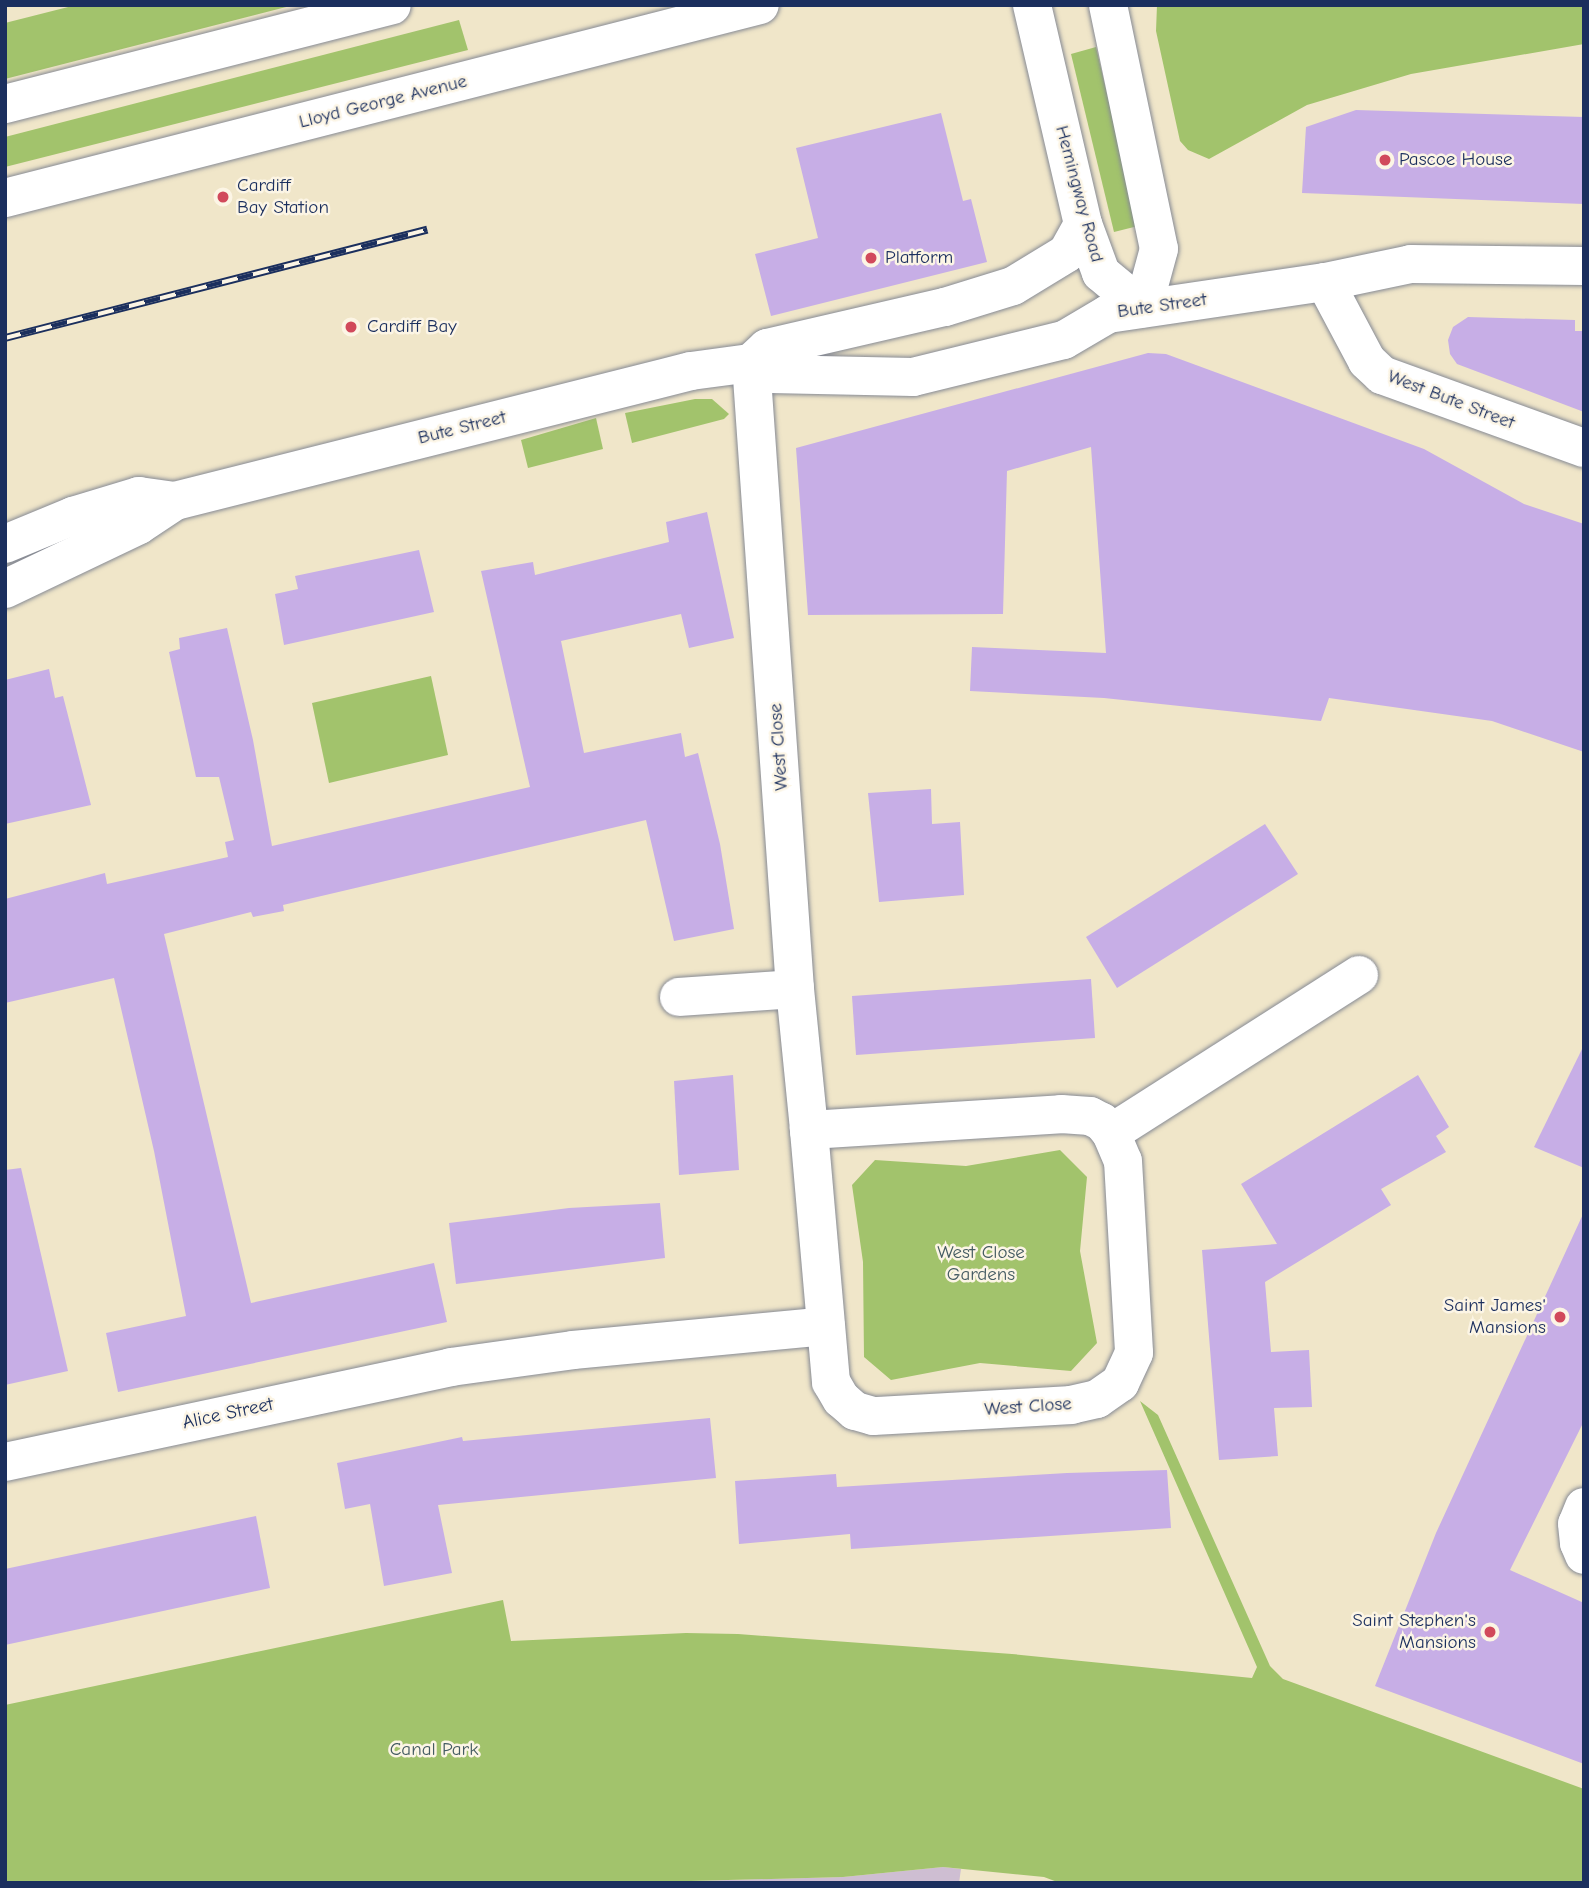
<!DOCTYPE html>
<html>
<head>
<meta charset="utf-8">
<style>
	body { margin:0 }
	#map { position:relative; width:1589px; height:1888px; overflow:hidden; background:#f0e6c9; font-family:"Comic Neue",sans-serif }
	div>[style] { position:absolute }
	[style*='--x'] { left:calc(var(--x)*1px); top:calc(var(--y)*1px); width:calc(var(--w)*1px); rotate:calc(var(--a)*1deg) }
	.industrial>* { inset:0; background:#cebed2 }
	.green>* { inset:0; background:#a2c36c }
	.building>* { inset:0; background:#c7aee6 }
	.roads { filter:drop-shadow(0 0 2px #868a94) drop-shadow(0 0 2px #868a94) }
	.street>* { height:38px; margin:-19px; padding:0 19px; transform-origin:19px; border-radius:19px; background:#fff }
	.primary>* { height:38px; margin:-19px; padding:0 19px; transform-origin:19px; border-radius:19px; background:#fff }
	.rail>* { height:8px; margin-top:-4px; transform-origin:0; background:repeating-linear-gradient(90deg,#fcf5e5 0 16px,#1b2f5e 0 32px); box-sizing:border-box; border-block:2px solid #1b2f5e }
	.dots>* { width:19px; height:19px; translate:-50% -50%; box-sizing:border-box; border:4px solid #fcf5e5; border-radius:50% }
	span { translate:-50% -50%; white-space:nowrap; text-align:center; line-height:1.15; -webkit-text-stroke:5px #fcf5e5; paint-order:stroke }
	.street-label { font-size:19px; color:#1b2f5e }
	.poi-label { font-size:19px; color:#1b2f5e }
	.left { translate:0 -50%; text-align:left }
	.right { translate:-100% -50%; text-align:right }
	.park-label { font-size:19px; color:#445b62 }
	.frame { position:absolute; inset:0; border:7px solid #1b2f5e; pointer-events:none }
</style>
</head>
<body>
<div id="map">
	<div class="industrial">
		<div style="clip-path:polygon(943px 1867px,961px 1869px,959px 1883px,618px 1883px,843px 1877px)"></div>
	</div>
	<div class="green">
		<div style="clip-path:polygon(76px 5px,294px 5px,5px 79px,5px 23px)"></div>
		<div style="clip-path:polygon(1157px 5px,1584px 5px,1584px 44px,1411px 74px,1307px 105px,1209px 159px,1188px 150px,1180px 141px,1156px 31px)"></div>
		<div style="clip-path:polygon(459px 20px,468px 50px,5px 167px,5px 137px)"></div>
		<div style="clip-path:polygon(1096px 47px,1138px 226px,1114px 232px,1071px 54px)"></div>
		<div style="clip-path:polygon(695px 399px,712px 399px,729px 414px,724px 419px,632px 443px,625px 413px)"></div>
		<div style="clip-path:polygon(596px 418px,603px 449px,528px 468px,521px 440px)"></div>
		<div style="clip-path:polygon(431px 676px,448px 755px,329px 783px,312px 703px)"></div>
		<div style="clip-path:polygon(1060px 1150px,1087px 1177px,1080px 1251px,1097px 1343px,1071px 1371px,980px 1363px,891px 1380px,864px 1357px,863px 1262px,852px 1185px,875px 1160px,966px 1166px)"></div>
		<div style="clip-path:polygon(1140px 1401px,1158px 1415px,1270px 1666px,1283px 1679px,1584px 1789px,1584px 1883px,1060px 1883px,1044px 1877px,943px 1867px,843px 1877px,618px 1883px,5px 1883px,5px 1705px,503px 1600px,511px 1641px,686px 1633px,738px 1634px,1012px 1654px,1252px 1678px,1257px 1667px)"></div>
	</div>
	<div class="building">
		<div style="clip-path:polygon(1356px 110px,1584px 117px,1584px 204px,1302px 193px,1306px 127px)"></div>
		<div style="clip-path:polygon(941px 113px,963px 201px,971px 199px,987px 262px,771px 316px,755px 254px,818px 238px,796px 148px)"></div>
		<div style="clip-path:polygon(1468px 317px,1575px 320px,1575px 331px,1584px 331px,1584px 412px,1457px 364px,1450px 354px,1448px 340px,1453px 327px)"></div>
		<div style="clip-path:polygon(1148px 353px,1166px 354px,1424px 449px,1524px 504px,1584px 524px,1584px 752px,1492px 721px,1329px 698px,1321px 721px,1104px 698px,970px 691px,972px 647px,1106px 653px,1091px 447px,1007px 471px,1003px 614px,808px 615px,796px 448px)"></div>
		<div style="clip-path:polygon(707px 512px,734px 638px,689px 648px,681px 614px,561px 641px,584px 753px,681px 733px,685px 757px,698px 753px,720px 844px,734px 929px,674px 941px,646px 820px,283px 905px,284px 911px,253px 917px,251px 912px,164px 934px,251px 1303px,434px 1263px,447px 1322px,118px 1392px,106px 1333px,186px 1316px,154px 1151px,114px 978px,5px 1003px,5px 899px,105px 873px,107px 884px,228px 857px,225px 842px,234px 840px,219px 777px,196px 777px,169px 652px,180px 649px,179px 638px,227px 628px,253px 740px,272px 846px,530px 787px,481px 571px,533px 562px,535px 575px,669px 542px,666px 522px)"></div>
		<div style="clip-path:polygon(419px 550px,434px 612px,284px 645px,275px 594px,298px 589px,295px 576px)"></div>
		<div style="clip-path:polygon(49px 669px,55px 698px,63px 696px,91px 805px,5px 824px,5px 680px)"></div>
		<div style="clip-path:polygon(931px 789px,932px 824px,960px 822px,964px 895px,879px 902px,868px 793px)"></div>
		<div style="clip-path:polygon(1265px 824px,1298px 874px,1117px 988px,1086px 937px)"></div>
		<div style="clip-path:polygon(1091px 979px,1095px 1038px,856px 1055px,852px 996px)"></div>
		<div style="clip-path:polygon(1584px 1045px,1584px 1168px,1534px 1147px)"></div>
		<div style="clip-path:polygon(733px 1075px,739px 1170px,679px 1175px,674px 1081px)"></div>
		<div style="clip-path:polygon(1418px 1075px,1449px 1127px,1436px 1136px,1446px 1152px,1381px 1189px,1391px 1205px,1265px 1282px,1271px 1352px,1309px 1350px,1312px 1407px,1274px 1408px,1278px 1456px,1219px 1460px,1202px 1250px,1277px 1244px,1241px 1184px)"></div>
		<div style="clip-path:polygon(21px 1168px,68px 1371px,5px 1385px,5px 1170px)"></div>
		<div style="clip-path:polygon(660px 1203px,665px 1258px,456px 1284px,449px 1223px,569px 1208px)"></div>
		<div style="clip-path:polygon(1584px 1212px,1584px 1421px,1510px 1570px,1584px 1603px,1584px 1764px,1375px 1686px,1436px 1533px)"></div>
		<div style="clip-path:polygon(710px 1418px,716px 1478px,438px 1505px,452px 1573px,384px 1586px,370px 1504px,345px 1509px,337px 1463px,462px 1437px,463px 1441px)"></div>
		<div style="clip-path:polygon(1167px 1470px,1171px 1528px,851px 1549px,850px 1534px,739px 1544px,735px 1481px,836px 1474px,837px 1487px,1067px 1473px)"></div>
		<div style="clip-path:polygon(256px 1516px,270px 1588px,5px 1645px,5px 1569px)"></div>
	</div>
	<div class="roads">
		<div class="street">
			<div style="--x:1032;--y:5;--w:225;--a:76.9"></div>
			<div style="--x:1083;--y:224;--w:52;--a:69.8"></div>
			<div style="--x:1101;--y:273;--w:55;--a:39.8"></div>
			<div style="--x:1108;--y:5;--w:249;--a:78.2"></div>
			<div style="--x:1159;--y:249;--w:61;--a:105.2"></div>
			<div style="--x:1325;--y:282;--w:89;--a:62"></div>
			<div style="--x:1367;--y:361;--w:21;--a:43"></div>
			<div style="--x:1382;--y:375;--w:215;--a:19.9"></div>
			<div style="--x:751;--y:363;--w:628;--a:85.98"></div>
			<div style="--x:795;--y:989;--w:142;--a:84.3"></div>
			<div style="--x:751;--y:363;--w:22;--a:-43"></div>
			<div style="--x:767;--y:348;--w:183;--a:-13"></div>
			<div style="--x:945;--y:307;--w:71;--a:-17.2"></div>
			<div style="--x:1013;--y:286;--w:63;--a:-31.4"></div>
			<div style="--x:1067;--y:253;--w:33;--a:-61"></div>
			<div style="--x:5;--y:544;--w:74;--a:-22.4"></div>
			<div style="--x:73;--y:516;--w:69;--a:-16.9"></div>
			<div style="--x:139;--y:496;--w:36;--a:8"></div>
			<div style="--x:5;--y:589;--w:148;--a:-25.5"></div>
			<div style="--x:139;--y:525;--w:43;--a:-33.7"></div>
			<div style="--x:175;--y:501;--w:532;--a:-14.14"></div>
			<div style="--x:691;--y:371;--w:61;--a:-7.6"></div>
			<div style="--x:751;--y:363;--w:22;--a:30"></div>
			<div style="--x:770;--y:374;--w:143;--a:1.2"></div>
			<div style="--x:913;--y:377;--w:155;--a:-13.8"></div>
			<div style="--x:1064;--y:340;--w:51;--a:-30.6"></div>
			<div style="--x:1108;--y:314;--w:219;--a:-8.4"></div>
			<div style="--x:1325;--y:282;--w:88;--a:-11.8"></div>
			<div style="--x:1411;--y:264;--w:173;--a:0.7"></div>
			<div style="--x:679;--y:997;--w:116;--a:-3.9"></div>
			<div style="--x:1061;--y:1114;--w:29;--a:4"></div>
			<div style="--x:1090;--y:1116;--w:13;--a:27"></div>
			<div style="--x:1102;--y:1122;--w:14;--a:51"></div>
			<div style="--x:1111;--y:1133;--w:30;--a:67"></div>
			<div style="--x:1123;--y:1161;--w:192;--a:86.7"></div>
			<div style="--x:1134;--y:1353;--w:33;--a:115"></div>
			<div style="--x:1120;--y:1383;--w:28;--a:145"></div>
			<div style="--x:1097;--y:1399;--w:26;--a:167"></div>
			<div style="--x:1072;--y:1405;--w:199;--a:176.8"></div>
			<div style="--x:873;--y:1416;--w:19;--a:-164"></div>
			<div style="--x:855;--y:1411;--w:18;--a:-139"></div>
			<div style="--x:841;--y:1399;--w:20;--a:-120"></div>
			<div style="--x:831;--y:1382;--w:253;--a:-95"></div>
			<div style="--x:809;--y:1130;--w:253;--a:-3.6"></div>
			<div style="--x:1111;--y:1133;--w:294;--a:-32.5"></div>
			<div style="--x:5;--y:1462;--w:456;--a:-12"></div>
			<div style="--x:451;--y:1367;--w:123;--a:-7.9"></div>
			<div style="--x:573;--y:1350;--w:254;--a:-5.4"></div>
			<div style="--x:1584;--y:1507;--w:18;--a:112"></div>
			<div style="--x:1577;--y:1524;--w:19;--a:84"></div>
			<div style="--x:1579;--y:1543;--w:13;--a:67"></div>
		</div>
		<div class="primary">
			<div style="--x:5;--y:104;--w:399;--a:-14.3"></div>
			<div style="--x:5;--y:198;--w:779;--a:-14.34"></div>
		</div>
	</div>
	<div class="rail">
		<div style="--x:5;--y:338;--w:436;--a:-14.4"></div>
	</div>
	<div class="dots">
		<div style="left:1385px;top:160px;background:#d1495b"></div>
		<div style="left:223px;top:197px;background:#d1495b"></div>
		<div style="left:871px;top:258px;background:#d1495b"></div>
		<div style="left:351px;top:327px;background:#d1495b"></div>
		<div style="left:1560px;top:1317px;background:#d1495b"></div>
		<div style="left:1490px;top:1632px;background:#d1495b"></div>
	</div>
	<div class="street-label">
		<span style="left:383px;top:102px;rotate:-14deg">Lloyd George Avenue</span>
		<span style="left:1079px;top:194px;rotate:75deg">Hemingway Road</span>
		<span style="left:1162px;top:306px;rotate:-8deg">Bute Street</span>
		<span style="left:1451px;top:400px;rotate:21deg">West Bute Street</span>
		<span style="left:462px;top:428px;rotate:-14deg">Bute Street</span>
		<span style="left:779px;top:747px;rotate:-94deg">West Close</span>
		<span style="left:1028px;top:1407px;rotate:-4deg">West Close</span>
		<span style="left:228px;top:1414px;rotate:-12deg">Alice Street</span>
	</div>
	<div class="poi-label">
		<span class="left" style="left:1399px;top:160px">Pascoe House</span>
		<span class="left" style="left:237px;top:197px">Cardiff<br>Bay Station</span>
		<span class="left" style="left:885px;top:258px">Platform</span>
		<span class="left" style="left:367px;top:327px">Cardiff Bay</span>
		<span class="right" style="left:1546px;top:1317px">Saint James'<br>Mansions</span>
		<span class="right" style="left:1476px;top:1632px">Saint Stephen's<br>Mansions</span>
	</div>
	<div class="park-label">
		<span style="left:981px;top:1264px">West Close<br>Gardens</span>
		<span style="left:434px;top:1750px">Canal Park</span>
	</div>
	<div class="frame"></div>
</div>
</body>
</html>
